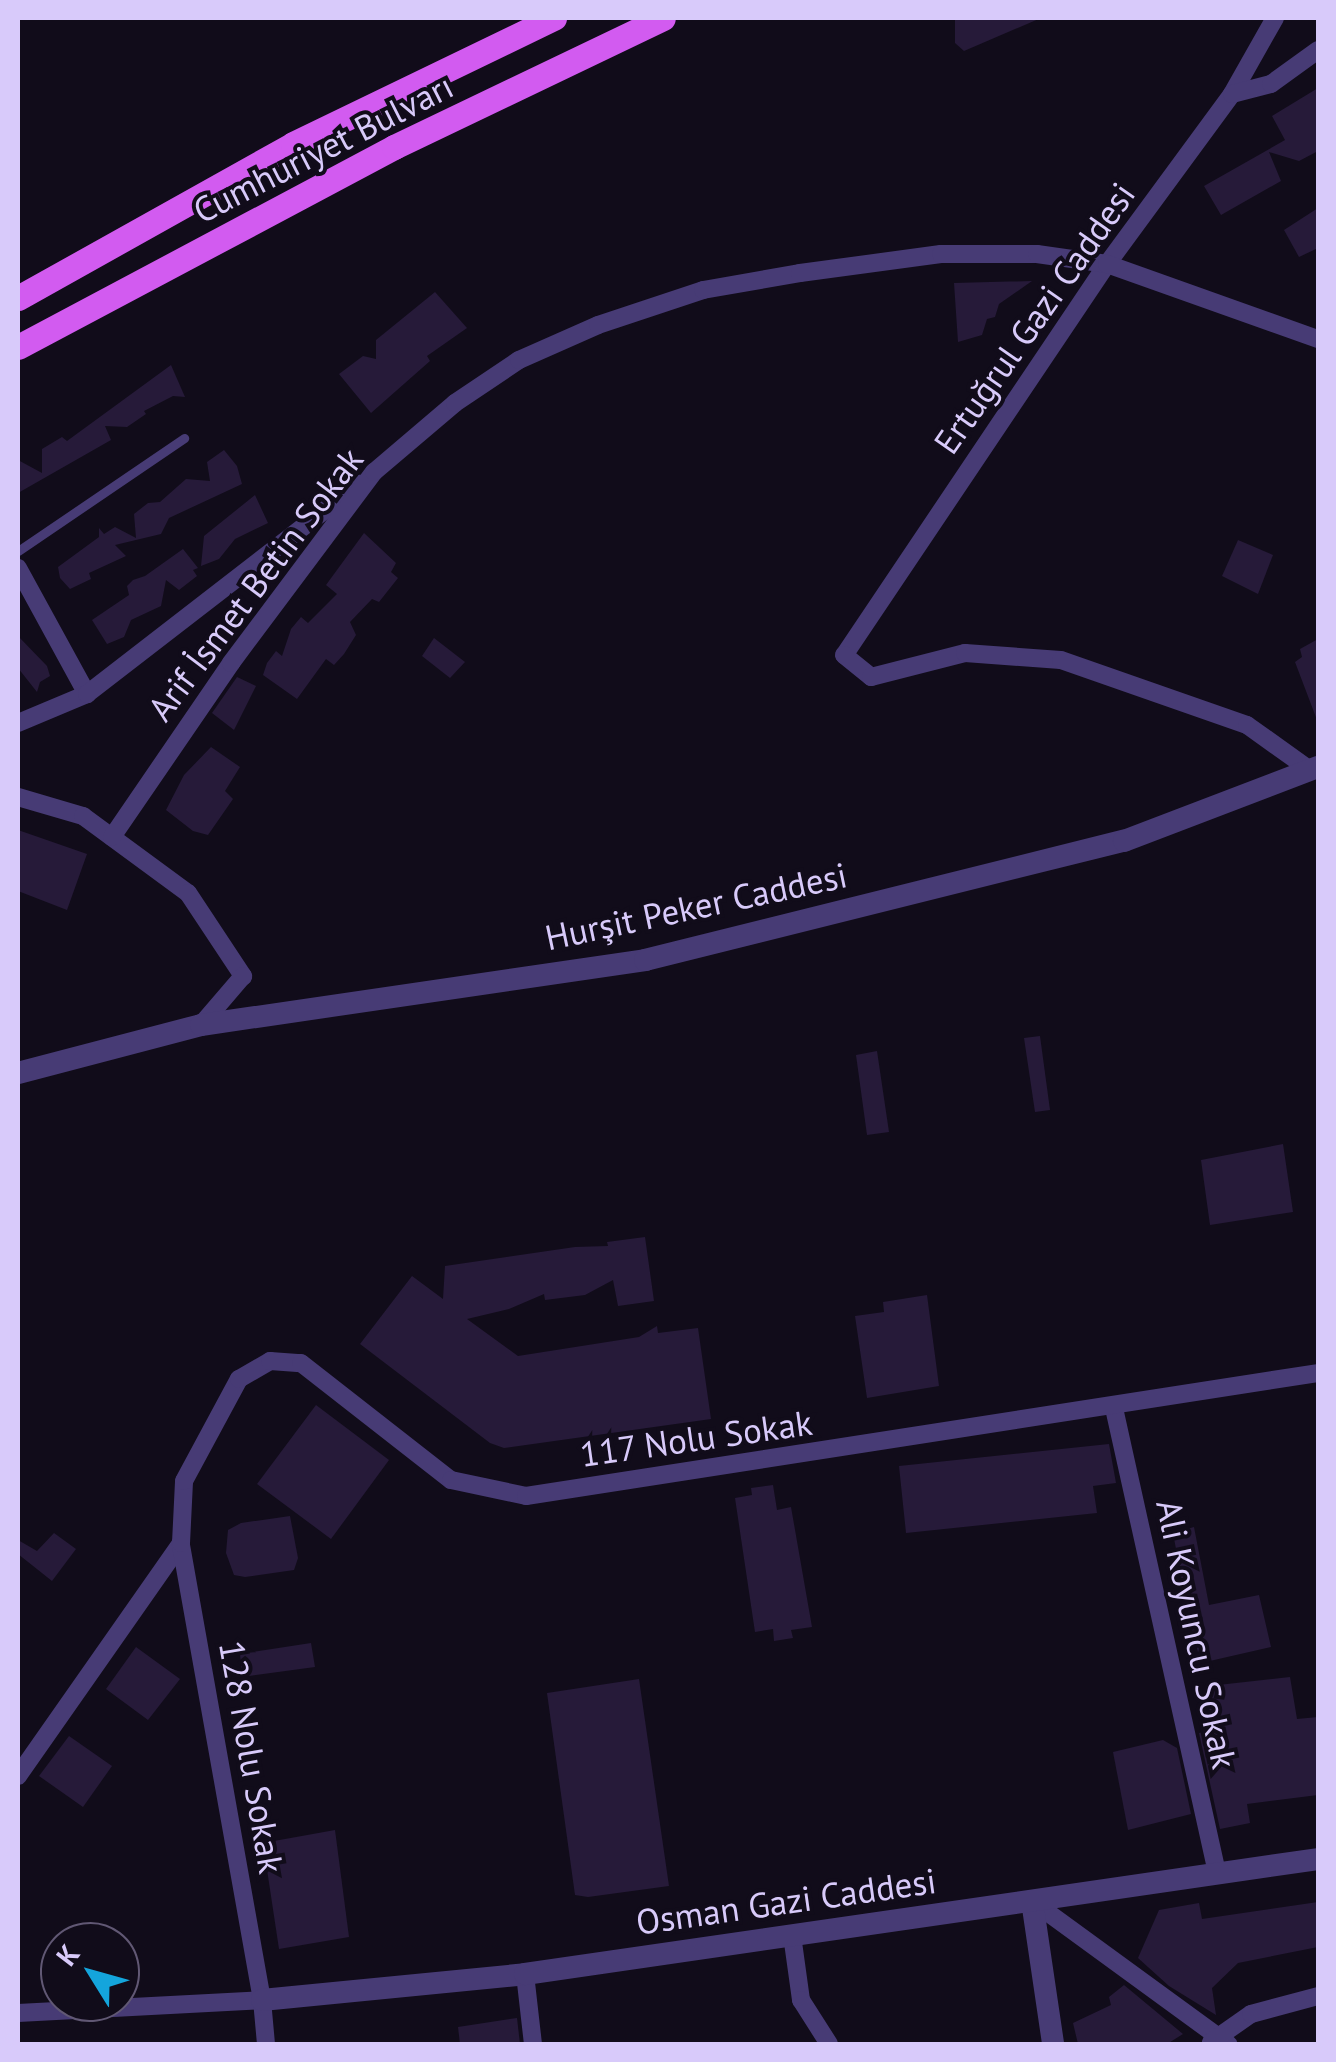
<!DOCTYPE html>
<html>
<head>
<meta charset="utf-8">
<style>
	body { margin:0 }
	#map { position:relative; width:1336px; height:2062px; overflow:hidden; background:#110c1a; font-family:"PT Sans",sans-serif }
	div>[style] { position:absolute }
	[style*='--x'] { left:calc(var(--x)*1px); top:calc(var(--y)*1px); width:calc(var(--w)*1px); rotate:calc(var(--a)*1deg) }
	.building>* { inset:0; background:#261a39 }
	.service>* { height:9px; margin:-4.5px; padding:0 4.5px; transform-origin:4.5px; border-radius:4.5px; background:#473b75 }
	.minor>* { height:18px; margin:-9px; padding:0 9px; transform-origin:9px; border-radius:9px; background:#473b75 }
	.tertiary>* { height:22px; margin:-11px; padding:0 11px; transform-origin:11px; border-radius:11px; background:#473b75 }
	.primary>* { height:25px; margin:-12.5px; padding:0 12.5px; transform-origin:12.5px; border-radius:12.5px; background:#d25bf0 }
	span { translate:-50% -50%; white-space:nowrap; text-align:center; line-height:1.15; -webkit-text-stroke:8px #110c1a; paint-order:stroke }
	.street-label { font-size:35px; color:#d8cafa }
	.frame { position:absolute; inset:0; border:20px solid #d8cafa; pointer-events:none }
	.north { position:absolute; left:40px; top:1922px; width:100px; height:100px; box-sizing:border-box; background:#110c1a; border:2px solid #615874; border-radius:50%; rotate:307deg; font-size:28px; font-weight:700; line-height:40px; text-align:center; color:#d8cafa }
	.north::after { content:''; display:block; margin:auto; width:35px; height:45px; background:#14a5dc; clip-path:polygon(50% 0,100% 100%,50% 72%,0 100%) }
</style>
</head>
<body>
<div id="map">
	<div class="building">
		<div style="clip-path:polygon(955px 18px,1041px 18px,964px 51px,955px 43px)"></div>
		<div style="clip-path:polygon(1318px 88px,1318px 151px,1299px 161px,1269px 152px,1281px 181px,1221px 215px,1204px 186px,1285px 140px,1272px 116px)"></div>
		<div style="clip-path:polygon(1318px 208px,1318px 248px,1299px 257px,1284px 230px)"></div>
		<div style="clip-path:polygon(1032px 281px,999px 304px,995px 317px,987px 319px,982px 335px,958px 342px,954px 283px)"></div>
		<div style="clip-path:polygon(435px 292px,467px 328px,427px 356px,430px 361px,371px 413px,339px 374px,363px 356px,376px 359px,376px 340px)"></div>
		<div style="clip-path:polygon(171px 365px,185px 397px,173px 396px,144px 411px,146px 414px,127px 427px,105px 426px,111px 440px,18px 493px,18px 460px,42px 473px,42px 449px,62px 437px,67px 441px)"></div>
		<div style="clip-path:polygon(224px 450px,237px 466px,242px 484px,169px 518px,161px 534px,115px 545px,126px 556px,89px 573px,91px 579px,70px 589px,60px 578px,58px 567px,99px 537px,99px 528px,104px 534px,115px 527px,136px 538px,134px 514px,148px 503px,160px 502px,186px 479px,210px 481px,207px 462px)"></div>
		<div style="clip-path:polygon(255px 495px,268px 523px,235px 539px,219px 559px,201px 566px,204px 536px)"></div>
		<div style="clip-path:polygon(364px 533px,396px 563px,391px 572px,398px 578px,379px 602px,372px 599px,350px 622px,356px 635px,344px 654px,334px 665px,326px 659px,297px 699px,263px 675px,267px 663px,276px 651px,282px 656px,291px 629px,301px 617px,308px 623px,337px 594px,326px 585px)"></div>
		<div style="clip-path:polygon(1238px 540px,1273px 555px,1258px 594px,1222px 576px)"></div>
		<div style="clip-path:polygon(183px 549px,198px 568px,193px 570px,197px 576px,179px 590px,166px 580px,161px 606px,131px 620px,124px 637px,107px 644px,92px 620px,129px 595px,127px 586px,133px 580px,145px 576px)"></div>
		<div style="clip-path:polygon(18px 636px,47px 666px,50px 676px,40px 682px,37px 692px,18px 668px)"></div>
		<div style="clip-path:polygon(434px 638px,465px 662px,450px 678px,422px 656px)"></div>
		<div style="clip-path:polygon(1318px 639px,1318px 720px,1317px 720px,1295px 662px,1302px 657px,1300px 649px)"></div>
		<div style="clip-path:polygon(237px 677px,256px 686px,234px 730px,212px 713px)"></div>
		<div style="clip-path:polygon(211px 747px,240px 767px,225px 791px,233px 799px,208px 835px,193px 831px,166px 810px,184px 775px)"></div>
		<div style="clip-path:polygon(18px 830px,87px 854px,67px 910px,18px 891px)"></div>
		<div style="clip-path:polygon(1040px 1036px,1050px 1110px,1035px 1112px,1024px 1038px)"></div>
		<div style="clip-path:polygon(877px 1051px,889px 1132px,867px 1135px,856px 1055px)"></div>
		<div style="clip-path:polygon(1283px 1144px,1293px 1212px,1210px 1225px,1201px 1160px)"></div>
		<div style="clip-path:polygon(645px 1237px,654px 1301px,618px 1306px,613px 1280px,585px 1295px,545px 1300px,544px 1294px,509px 1309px,467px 1319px,518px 1356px,639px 1337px,657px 1326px,658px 1333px,698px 1328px,711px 1419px,504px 1448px,490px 1443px,360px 1344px,412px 1276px,443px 1299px,445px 1266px,575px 1247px,608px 1246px,607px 1242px)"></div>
		<div style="clip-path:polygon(927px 1295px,939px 1386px,867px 1398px,855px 1316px,884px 1312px,883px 1302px)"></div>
		<div style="clip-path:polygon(316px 1405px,389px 1460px,331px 1539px,257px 1484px)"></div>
		<div style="clip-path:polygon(1109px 1444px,1116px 1483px,1093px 1486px,1097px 1513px,906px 1533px,899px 1466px)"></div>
		<div style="clip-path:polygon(773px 1485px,777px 1510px,791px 1507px,812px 1627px,791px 1630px,793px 1638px,774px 1641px,773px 1629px,755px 1632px,735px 1498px,752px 1495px,751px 1488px)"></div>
		<div style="clip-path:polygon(290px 1516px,298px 1558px,294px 1570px,245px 1577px,234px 1575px,226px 1553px,228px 1530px,241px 1523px)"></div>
		<div style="clip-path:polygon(1194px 1527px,1209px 1605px,1259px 1595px,1271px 1647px,1201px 1663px,1188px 1615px,1187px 1580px,1182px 1581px,1173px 1533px)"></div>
		<div style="clip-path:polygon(54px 1533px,76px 1549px,52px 1581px,18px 1554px,18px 1540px,37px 1551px)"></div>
		<div style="clip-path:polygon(311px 1643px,315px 1667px,242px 1677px,240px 1654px)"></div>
		<div style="clip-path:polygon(136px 1647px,180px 1679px,148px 1720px,106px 1689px)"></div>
		<div style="clip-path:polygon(1290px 1677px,1297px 1719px,1318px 1717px,1318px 1795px,1247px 1804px,1250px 1823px,1220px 1829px,1199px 1733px,1214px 1730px,1206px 1693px,1218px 1685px)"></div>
		<div style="clip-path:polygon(639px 1679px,669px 1886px,588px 1897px,575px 1895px,547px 1693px)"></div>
		<div style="clip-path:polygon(69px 1736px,112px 1766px,83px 1807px,39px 1776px)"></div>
		<div style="clip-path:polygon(1163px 1740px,1177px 1748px,1191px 1814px,1128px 1830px,1113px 1752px)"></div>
		<div style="clip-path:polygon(335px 1830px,349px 1937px,279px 1949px,263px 1843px)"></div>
		<div style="clip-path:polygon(1318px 1902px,1318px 1947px,1238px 1963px,1212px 1988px,1216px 2015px,1169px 1986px,1138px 1958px,1159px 1910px,1199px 1903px,1202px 1919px)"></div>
		<div style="clip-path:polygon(1124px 1985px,1183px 2034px,1167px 2044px,1078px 2044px,1073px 2023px,1111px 2005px,1109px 1997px)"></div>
		<div style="clip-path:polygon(517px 2018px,520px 2044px,460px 2044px,458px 2027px)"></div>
	</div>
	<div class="service">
		<div style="--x:18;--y:551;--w:201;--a:-34.2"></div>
	</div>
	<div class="minor">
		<div style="--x:1275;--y:18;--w:87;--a:119.5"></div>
		<div style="--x:1232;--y:94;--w:211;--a:126.3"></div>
		<div style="--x:1107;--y:264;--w:471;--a:123.9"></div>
		<div style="--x:844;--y:655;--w:35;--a:39"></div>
		<div style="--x:871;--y:677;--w:97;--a:-14.3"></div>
		<div style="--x:965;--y:653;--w:96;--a:4.2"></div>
		<div style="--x:1061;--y:660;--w:197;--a:19.3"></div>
		<div style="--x:1247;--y:725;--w:77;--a:35.5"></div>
		<div style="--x:1232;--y:94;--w:40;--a:-14.4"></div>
		<div style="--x:1271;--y:84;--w:58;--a:-35.9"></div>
		<div style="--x:18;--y:568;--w:144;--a:61.3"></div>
		<div style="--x:18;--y:723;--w:75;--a:-22.8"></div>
		<div style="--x:87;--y:694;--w:344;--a:-37.7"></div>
		<div style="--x:18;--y:797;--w:68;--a:16.3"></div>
		<div style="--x:83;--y:816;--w:130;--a:36.3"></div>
		<div style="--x:188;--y:893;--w:100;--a:56.5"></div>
		<div style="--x:243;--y:976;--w:65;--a:130.6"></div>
		<div style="--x:112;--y:837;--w:211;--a:-55.6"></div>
		<div style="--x:231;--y:663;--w:239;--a:-53.2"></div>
		<div style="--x:374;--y:472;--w:106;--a:-40.4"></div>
		<div style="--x:455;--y:403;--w:77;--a:-33.9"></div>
		<div style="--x:519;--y:360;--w:86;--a:-23.9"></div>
		<div style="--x:598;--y:325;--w:111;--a:-18.4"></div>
		<div style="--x:703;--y:290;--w:98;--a:-9.9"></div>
		<div style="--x:800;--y:273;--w:142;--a:-7.7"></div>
		<div style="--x:941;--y:254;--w:96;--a:0"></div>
		<div style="--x:1037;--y:254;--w:71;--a:8.1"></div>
		<div style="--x:1107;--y:264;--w:224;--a:19.6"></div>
		<div style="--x:1114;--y:1408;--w:476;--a:77.5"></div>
		<div style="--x:18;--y:1776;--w:284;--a:-55"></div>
		<div style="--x:1032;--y:1901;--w:243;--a:36.1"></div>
		<div style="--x:792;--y:1935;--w:66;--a:82.1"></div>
		<div style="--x:801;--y:2000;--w:52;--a:57.5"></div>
		<div style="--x:525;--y:1974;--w:70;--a:83.5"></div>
		<div style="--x:18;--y:2013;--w:244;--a:-3"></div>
		<div style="--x:1211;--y:2042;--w:49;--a:-35"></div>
		<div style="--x:1251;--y:2014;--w:69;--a:-15"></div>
		<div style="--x:266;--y:2044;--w:44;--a:-95.2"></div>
		<div style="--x:262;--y:2000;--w:464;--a:-100.1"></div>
		<div style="--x:181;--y:1543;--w:62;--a:-87.2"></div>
		<div style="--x:184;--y:1481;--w:116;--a:-61.7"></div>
		<div style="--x:239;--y:1379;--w:36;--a:-30"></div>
		<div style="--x:270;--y:1361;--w:31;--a:4"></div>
		<div style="--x:301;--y:1363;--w:190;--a:38"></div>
		<div style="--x:451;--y:1480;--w:77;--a:12"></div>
		<div style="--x:526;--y:1496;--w:801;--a:-8.83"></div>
	</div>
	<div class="tertiary">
		<div style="--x:18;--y:1073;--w:189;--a:-14.7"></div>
		<div style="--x:201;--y:1025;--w:449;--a:-8.3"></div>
		<div style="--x:645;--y:960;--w:494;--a:-14"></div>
		<div style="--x:1124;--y:841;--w:208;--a:-20.9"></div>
		<div style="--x:1032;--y:1901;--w:145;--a:81.6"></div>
		<div style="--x:262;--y:2000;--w:264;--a:-5.6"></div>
		<div style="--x:525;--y:1974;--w:801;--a:-8.25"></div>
	</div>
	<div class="primary">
		<div style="--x:18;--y:298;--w:315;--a:-29.2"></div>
		<div style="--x:293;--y:144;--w:290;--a:-25.8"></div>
		<div style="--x:18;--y:347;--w:426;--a:-28"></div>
		<div style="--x:394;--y:147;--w:298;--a:-25.6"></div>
	</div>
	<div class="street-label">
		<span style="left:323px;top:148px;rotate:-27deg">Cumhuriyet Bulvarı</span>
		<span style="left:1034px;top:318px;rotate:-55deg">Ertuğrul Gazi Caddesi</span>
		<span style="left:255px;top:584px;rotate:-53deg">Arif İsmet Betin Sokak</span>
		<span style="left:696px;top:906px;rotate:-12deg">Hurşit Peker Caddesi</span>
		<span style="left:696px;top:1438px;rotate:-8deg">117 Nolu Sokak</span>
		<span style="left:1197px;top:1634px;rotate:78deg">Ali Koyuncu Sokak</span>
		<span style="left:252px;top:1757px;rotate:80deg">128 Nolu Sokak</span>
		<span style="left:786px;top:1901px;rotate:-8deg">Osman Gazi Caddesi</span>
	</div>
	<div class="frame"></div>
	<div class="north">K</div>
</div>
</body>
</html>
